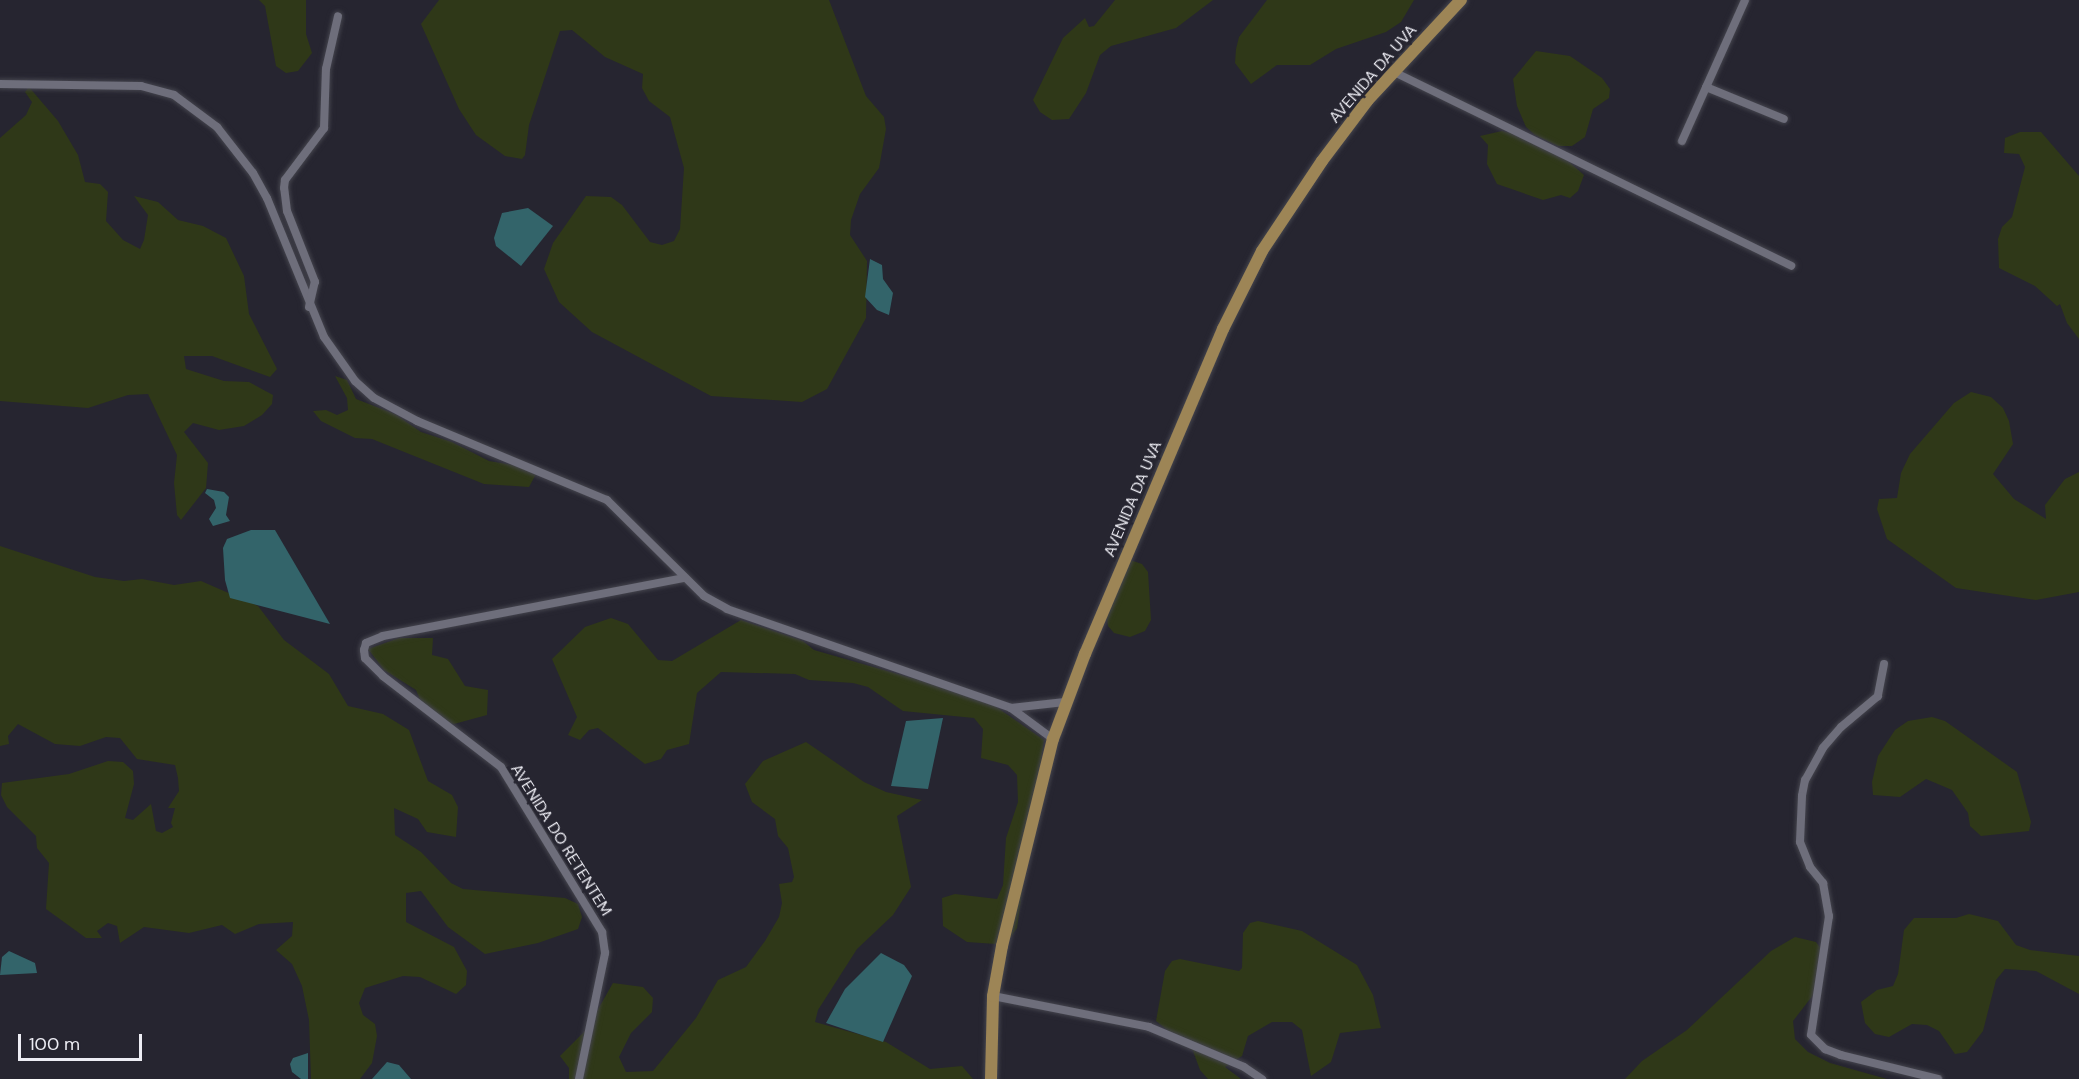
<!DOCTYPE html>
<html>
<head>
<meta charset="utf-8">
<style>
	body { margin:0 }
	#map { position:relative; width:2079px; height:1079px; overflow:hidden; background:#262530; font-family:"DM Sans",sans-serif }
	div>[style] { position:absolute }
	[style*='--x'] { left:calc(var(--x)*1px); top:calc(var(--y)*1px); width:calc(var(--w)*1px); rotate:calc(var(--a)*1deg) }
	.green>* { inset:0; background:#2f3818 }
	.water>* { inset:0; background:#33646a }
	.roads { filter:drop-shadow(0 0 2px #44444d) drop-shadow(0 0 2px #44444d) }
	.street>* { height:8px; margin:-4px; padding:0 4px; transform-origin:4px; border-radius:4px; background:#6e6e7b }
	.primary>* { height:12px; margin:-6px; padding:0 6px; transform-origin:6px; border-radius:6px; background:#9d8556 }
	span { translate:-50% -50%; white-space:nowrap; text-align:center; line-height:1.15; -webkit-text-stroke:6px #262530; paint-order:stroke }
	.street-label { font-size:16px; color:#ededf4 }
	.scale { position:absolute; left:18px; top:1034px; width:124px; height:27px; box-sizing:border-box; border:3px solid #ededf4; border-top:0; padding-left:8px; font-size:18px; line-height:21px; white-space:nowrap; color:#ededf4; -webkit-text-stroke:4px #262530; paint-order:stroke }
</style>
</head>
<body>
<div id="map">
	<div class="green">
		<div style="clip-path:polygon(259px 0,306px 0,306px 34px,312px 53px,298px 71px,286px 73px,276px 66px,265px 6px)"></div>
		<div style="clip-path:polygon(439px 0,829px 0,866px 96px,884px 117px,886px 129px,879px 168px,860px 194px,851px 220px,850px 235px,867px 261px,866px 318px,827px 389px,802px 402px,711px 396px,592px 332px,559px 302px,544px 269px,553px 243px,586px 196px,611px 197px,622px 205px,650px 242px,662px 245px,674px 241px,680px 229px,684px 168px,670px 117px,649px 101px,642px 88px,643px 74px,605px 57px,572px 30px,560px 31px,529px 125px,525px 155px,522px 159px,505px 156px,476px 135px,459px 109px,421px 24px)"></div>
		<div style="clip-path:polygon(1115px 0,1213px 0,1176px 28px,1111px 46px,1100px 55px,1086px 93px,1069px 119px,1052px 120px,1040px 112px,1033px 100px,1063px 38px,1085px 18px,1089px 27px,1094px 26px)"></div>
		<div style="clip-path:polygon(1267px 0,1414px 0,1401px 22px,1386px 32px,1336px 49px,1310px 65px,1277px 65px,1251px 84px,1235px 63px,1236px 49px,1239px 37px)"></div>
		<div style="clip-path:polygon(1536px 51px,1570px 56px,1602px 78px,1610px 89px,1609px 98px,1593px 109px,1585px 137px,1572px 146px,1558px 146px,1535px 135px,1526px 127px,1517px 106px,1513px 79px)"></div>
		<div style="clip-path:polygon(29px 87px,58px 121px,78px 155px,85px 182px,100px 184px,108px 192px,106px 221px,123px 240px,140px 249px,144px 240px,148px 215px,134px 196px,158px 202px,178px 220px,203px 226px,226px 238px,244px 276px,249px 314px,277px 369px,270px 377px,212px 356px,184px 356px,186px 369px,224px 381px,249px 382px,273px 395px,272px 404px,262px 415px,244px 426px,219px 430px,193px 423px,184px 432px,208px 463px,206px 488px,181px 520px,177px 515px,174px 483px,177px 455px,148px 394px,128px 395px,88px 408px,0 401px,0 138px,26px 115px,32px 102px,25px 92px)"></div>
		<div style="clip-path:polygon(1502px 131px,1521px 135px,1560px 154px,1584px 175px,1578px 191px,1570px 198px,1561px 195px,1543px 200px,1497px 184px,1487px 164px,1488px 145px,1480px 136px)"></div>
		<div style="clip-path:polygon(2020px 132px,2041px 132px,2079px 176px,2079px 339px,2067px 323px,2060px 304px,2057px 306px,2035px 286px,1999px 268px,1998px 239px,2002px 227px,2012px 217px,2025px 167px,2019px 154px,2004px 153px,2005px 138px)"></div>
		<div style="clip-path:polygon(335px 376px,347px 380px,356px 399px,395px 414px,421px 432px,452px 442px,489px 461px,526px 467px,536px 474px,529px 487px,484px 484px,372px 439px,355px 438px,321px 421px,313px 411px,326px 410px,337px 415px,348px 410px,347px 398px)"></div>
		<div style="clip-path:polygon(1971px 392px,1991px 397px,2003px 408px,2009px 421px,2013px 444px,1993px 474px,2014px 499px,2046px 519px,2045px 505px,2065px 479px,2079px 472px,2079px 592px,2036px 600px,1956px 588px,1887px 539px,1877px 509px,1879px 499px,1897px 498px,1901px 473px,1910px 454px,1954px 403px)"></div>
		<div style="clip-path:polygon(0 546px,95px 577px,124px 581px,142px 579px,174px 585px,201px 581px,258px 606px,284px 640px,329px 674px,348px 706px,383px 714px,409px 730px,428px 781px,452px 795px,458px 807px,456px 837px,427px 832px,418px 819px,394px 808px,395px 835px,421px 852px,451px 883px,463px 889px,565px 898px,578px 904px,582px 917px,578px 929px,538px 943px,485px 954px,448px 927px,421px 891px,406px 893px,406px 922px,454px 947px,467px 971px,466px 985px,456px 994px,420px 977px,403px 976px,365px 988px,359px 1003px,363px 1015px,375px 1024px,377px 1036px,372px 1063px,360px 1079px,311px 1079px,309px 1020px,302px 986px,292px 964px,276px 950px,292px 936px,293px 922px,259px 924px,235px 934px,222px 925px,189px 933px,144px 927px,120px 943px,117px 926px,108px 923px,97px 931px,102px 938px,86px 938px,46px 909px,49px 863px,37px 848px,36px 836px,7px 807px,1px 795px,2px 783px,69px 774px,108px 761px,123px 762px,133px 771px,134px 784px,125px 818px,133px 820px,151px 804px,156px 831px,162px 833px,173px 827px,171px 823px,175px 808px,168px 808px,179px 791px,178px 778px,175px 765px,137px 759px,120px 738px,106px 737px,80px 746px,55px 744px,18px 724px,8px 736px,9px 744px,0 746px)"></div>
		<div style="clip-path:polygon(1130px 560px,1142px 564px,1148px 572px,1151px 620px,1145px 631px,1130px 637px,1114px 633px,1108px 626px,1106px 611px)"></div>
		<div style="clip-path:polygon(611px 618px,628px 624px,658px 660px,672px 661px,741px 620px,803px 641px,814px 650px,985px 699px,1044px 740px,1017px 928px,1009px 940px,996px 944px,967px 942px,943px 926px,942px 898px,955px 894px,997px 899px,1003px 885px,1006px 838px,1018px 802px,1017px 775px,1008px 765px,981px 758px,983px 729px,974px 718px,903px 711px,868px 687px,853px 683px,809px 680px,795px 674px,721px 672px,697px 693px,689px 744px,667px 750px,661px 759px,645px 764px,598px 728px,589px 730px,580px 740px,568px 735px,577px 717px,552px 659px,585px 627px)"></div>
		<div style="clip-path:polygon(399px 638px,433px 638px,432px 655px,448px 659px,465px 686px,488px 690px,487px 715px,454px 724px,442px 721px,421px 702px,416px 690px,384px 670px,368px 649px)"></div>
		<div style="clip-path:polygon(1932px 717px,1945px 721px,2017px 772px,2031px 822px,2029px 831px,1981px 836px,1970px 826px,1968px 813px,1952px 790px,1926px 779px,1900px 797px,1873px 795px,1872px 782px,1878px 756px,1895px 730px,1908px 721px)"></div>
		<div style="clip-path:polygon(806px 742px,864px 782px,886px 792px,922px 800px,897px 816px,911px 887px,893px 915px,857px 949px,818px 1010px,815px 1022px,886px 1042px,930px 1069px,962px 1066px,973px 1079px,569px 1079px,569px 1068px,560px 1056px,586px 1030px,613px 983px,643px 987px,653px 998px,652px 1012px,631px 1033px,619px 1057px,626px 1072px,653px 1071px,696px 1018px,718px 980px,746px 967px,765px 941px,779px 917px,782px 903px,779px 884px,792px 882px,794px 877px,788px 848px,778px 836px,775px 819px,752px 802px,745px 784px,763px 761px)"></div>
		<div style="clip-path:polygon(1969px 914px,1998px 921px,2016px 945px,2030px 950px,2079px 956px,2079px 994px,2036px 971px,2005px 969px,1996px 980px,1983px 1031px,1967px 1052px,1955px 1054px,1939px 1031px,1927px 1025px,1912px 1024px,1889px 1037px,1875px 1034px,1865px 1023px,1861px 1002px,1877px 990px,1893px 986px,1898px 974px,1904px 930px,1914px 918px,1956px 918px)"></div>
		<div style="clip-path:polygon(1258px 921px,1302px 931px,1357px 965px,1373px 995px,1381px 1028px,1340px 1033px,1331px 1062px,1311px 1076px,1302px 1030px,1292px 1022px,1272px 1022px,1248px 1036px,1242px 1056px,1225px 1067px,1241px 1079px,1208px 1079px,1200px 1070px,1193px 1051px,1156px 1021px,1165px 971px,1172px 961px,1180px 959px,1239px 971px,1242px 968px,1243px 933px,1250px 923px)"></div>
		<div style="clip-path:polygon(1795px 937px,1816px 942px,1821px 949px,1817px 990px,1793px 1021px,1795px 1039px,1808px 1052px,1830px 1063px,1887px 1079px,1625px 1079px,1642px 1061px,1687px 1030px,1771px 951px)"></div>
	</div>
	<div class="water">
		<div style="clip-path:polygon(528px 208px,553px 226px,521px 266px,496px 246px,494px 238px,502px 213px)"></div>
		<div style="clip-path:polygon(870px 259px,882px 265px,883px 279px,893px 293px,889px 315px,877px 310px,865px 297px)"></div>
		<div style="clip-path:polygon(207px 489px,224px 492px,229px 497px,226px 515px,230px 521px,213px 526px,209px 519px,216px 508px,214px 500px,205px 493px)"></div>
		<div style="clip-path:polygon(251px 530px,275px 530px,330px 624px,230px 598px,225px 580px,223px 548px,227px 539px)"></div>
		<div style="clip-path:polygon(943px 718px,928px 789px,891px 786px,906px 721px)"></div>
		<div style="clip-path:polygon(9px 951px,35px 963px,37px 973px,0 975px,2px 957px)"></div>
		<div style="clip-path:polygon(881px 953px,904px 965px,912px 976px,883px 1042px,826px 1023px,845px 989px)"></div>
		<div style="clip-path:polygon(308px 1053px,308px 1079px,301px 1079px,292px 1072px,290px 1064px,293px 1058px)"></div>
		<div style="clip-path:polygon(387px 1062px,399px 1065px,411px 1079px,372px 1079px)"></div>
	</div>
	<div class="roads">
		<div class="street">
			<div style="--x:1394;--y:72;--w:442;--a:26"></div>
			<div style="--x:0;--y:84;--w:141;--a:0.8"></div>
			<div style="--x:141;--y:86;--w:34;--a:15"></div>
			<div style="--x:174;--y:95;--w:54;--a:36.7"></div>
			<div style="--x:217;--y:127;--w:58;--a:52"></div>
			<div style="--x:253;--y:173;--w:29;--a:61"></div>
			<div style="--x:267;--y:198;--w:150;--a:67.7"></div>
			<div style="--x:324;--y:337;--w:54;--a:54.8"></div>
			<div style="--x:355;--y:381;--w:25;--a:42"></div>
			<div style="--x:374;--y:398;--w:49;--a:28.1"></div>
			<div style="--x:417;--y:421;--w:206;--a:22.6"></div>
			<div style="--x:607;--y:500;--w:136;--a:44.7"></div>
			<div style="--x:704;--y:596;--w:26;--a:29"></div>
			<div style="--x:727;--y:609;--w:301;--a:19.2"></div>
			<div style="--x:1011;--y:708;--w:52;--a:36.4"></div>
			<div style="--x:1706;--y:87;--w:84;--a:22.3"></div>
			<div style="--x:1682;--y:141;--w:154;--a:-65.9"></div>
			<div style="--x:309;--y:307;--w:26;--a:-77"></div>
			<div style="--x:315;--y:282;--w:76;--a:-111.5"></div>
			<div style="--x:287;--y:211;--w:23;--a:-97"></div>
			<div style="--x:284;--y:188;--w:8;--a:-83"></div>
			<div style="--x:285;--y:180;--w:65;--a:-53.1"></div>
			<div style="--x:324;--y:128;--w:59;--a:-88.1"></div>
			<div style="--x:326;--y:69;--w:54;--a:-77.2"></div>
			<div style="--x:1884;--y:664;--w:33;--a:101"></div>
			<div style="--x:1878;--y:696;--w:48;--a:140"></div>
			<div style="--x:1841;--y:727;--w:28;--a:131"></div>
			<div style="--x:1823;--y:748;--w:37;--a:119"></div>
			<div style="--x:1805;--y:780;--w:16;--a:101"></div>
			<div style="--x:1802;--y:796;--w:46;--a:92.5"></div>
			<div style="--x:1800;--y:842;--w:27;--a:68"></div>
			<div style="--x:1810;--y:867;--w:21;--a:51"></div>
			<div style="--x:1823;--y:883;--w:34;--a:80"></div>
			<div style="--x:1829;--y:916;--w:120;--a:98.6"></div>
			<div style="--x:1811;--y:1035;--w:20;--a:45"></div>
			<div style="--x:1825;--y:1049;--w:17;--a:21"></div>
			<div style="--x:1841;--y:1055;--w:100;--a:13.9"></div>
			<div style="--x:1011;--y:708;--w:54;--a:-6.3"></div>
			<div style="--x:993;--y:996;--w:159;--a:11.2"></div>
			<div style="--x:1149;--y:1027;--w:103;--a:22.8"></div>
			<div style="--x:1244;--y:1067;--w:22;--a:34"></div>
			<div style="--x:579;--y:1079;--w:129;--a:-78.3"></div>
			<div style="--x:605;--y:953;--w:21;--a:-98"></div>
			<div style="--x:602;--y:932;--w:193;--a:-121.5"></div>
			<div style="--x:501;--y:767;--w:149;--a:-142.4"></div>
			<div style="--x:383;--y:676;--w:25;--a:-135"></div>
			<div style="--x:365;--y:658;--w:8;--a:-97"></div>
			<div style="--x:364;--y:650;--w:7;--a:-74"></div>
			<div style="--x:366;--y:643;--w:18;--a:-22"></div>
			<div style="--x:383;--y:636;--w:307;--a:-10.9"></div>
		</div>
		<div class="primary">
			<div style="--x:991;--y:1079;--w:83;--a:-88.6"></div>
			<div style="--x:993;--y:996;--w:51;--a:-79.8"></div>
			<div style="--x:1002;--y:946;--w:213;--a:-76.2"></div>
			<div style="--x:1053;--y:739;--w:91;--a:-69.4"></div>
			<div style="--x:1085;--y:654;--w:353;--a:-67"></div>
			<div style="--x:1223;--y:329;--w:87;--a:-63.4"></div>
			<div style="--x:1262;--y:251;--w:108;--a:-56.3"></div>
			<div style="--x:1322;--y:161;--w:75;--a:-53.1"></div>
			<div style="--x:1367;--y:101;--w:138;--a:-47.1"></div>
		</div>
	</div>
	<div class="street-label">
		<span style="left:1373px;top:74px;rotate:-49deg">AVENIDA DA UVA</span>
		<span style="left:1133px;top:499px;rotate:-67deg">AVENIDA DA UVA</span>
		<span style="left:561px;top:840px;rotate:58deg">AVENIDA DO RETENTEM</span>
	</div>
	<div class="scale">100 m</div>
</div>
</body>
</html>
